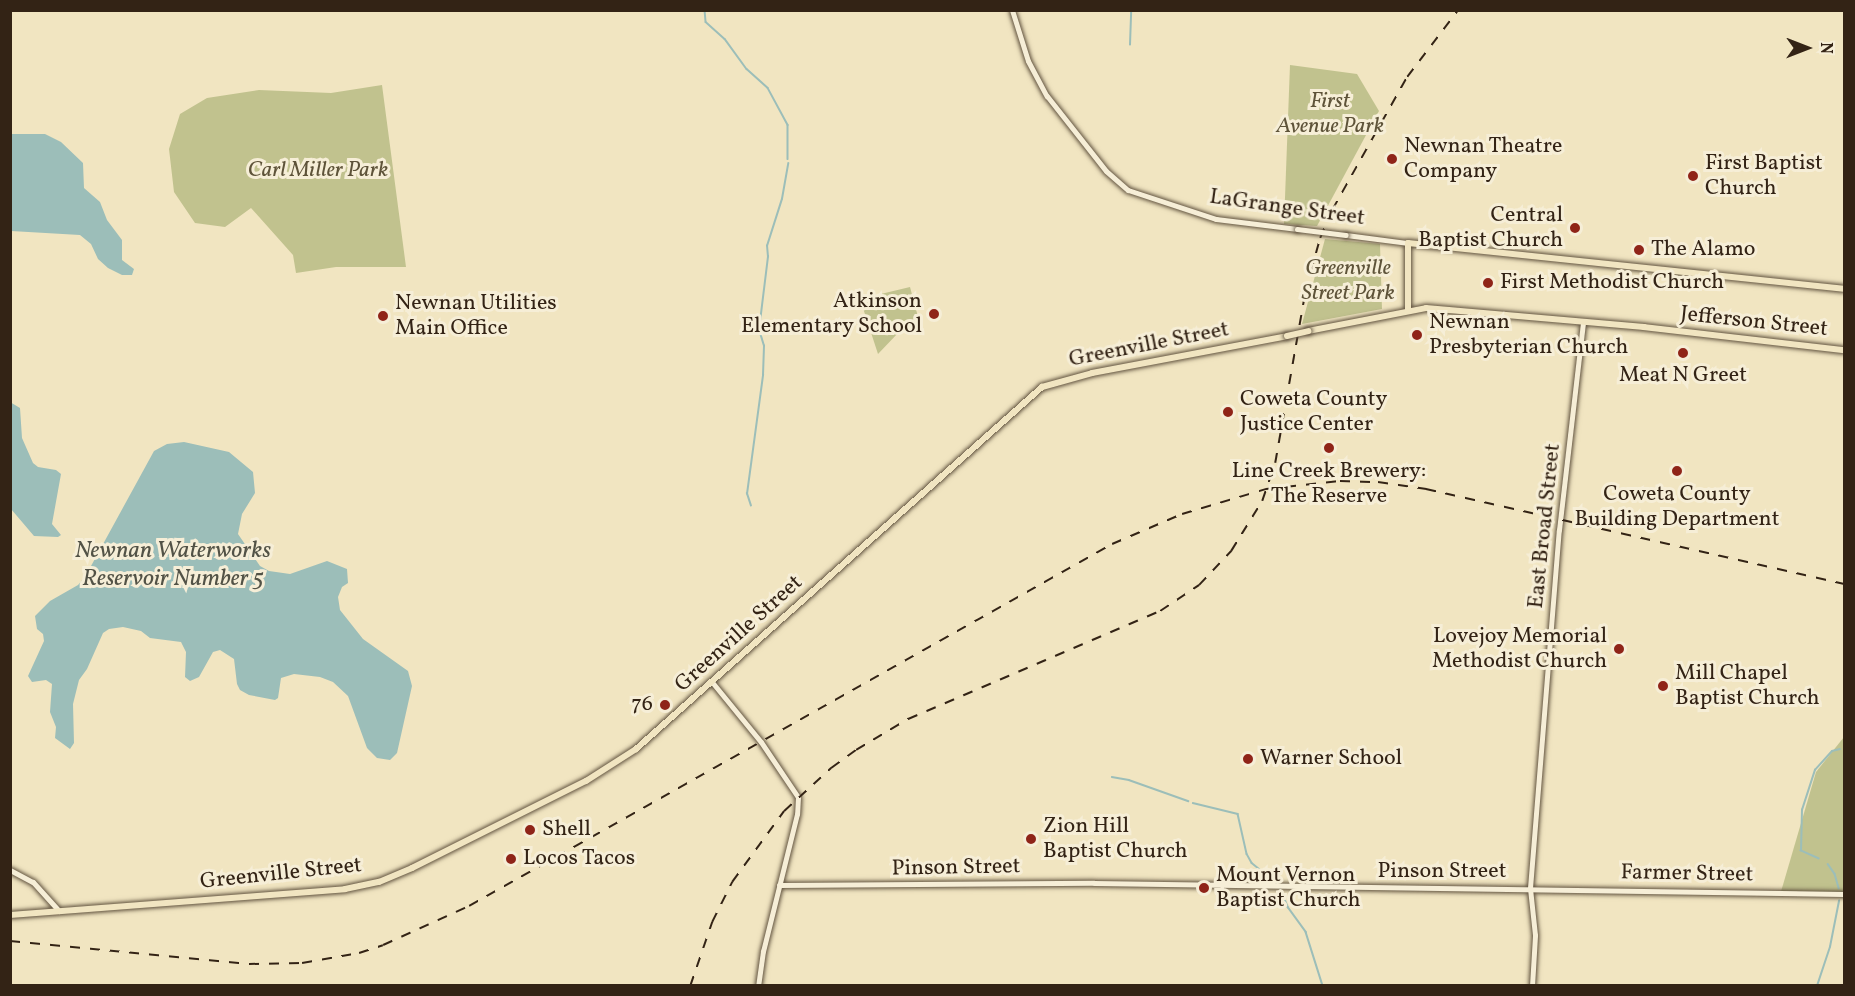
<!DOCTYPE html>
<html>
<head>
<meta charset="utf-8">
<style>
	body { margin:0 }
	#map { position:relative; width:1855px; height:996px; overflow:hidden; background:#f1e5c1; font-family:Vollkorn,serif }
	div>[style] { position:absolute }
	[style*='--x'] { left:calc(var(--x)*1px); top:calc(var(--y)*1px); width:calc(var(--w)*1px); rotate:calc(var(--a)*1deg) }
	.green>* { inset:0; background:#c1c28e }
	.water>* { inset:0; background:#9cbeb9 }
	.stream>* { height:1.5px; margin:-0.75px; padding:0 0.75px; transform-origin:0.75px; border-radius:0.75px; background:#9cbeb9 }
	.roads { filter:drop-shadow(0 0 2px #625440) drop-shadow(0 0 2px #625440) }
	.minor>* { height:5px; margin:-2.5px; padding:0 2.5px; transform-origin:2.5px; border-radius:2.5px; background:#f6eed7 }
	.major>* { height:6px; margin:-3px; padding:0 3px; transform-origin:3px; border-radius:3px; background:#f1e5c1 }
	.rail>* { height:1.5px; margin-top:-0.75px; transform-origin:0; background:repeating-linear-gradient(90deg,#332315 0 10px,transparent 0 20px) }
	.bridges { filter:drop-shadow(0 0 2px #625440) drop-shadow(0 0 2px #625440) }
	.minor-bridge>* { height:5px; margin:-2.5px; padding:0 2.5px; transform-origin:2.5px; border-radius:2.5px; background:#f6eed7 }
	.major-bridge>* { height:6px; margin:-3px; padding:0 3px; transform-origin:3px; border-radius:3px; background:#f1e5c1 }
	.dots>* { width:16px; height:16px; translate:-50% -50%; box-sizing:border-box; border:3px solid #f6eed7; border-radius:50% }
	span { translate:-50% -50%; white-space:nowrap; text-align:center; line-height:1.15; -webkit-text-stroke:6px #f6eed7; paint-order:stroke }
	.park-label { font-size:22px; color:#5e5339; font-style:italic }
	.poi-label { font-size:22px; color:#332315 }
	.left { translate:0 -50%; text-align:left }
	.right { translate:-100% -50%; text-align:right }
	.street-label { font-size:22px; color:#332315 }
	.water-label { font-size:24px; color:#525246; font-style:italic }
	.frame { position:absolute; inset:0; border:12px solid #332315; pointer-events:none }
	.north { position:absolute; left:1777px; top:18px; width:60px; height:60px; -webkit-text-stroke:4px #f6eed7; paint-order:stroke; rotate:90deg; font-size:16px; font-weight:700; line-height:24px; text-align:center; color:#332315 }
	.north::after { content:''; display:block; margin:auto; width:21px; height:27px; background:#332315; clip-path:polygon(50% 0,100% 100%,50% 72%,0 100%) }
</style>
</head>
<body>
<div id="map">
	<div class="green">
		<div style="clip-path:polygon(1290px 65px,1357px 74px,1379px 111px,1317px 226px,1284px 224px)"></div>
		<div style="clip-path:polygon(382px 85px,406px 267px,336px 267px,296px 273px,293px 255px,251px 208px,225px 227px,195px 223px,174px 192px,169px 149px,180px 114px,207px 98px,259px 90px,331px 93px)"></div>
		<div style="clip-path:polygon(1325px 239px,1380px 244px,1382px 309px,1302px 324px)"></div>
		<div style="clip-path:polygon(910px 287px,921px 328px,899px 332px,878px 354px,860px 299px)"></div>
		<div style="clip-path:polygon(1844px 737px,1844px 895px,1780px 895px,1816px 772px)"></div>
	</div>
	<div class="water">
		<div style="clip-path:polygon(11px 134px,45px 134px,61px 142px,83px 163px,84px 188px,100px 202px,107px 220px,122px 240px,122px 260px,134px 269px,132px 275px,122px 275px,108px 268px,98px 259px,91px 244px,80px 235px,11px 231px)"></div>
		<div style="clip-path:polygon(10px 402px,20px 408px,22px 438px,33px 463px,38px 467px,56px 470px,61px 474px,52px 524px,61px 535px,58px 537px,34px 536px,11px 509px)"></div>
		<div style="clip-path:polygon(184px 442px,229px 452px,253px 472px,255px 493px,242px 514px,238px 534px,260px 566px,269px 571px,290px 574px,327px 561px,347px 569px,348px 583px,342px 587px,338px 597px,340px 610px,363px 639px,408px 671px,412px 686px,397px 753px,390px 760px,377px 758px,367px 748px,348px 696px,333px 682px,320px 677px,294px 674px,281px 678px,278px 698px,275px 700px,249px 695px,240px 690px,237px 684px,234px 659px,220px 650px,213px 652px,199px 677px,190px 681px,185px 677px,186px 652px,181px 642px,150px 638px,141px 631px,123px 627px,109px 629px,103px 633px,87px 669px,79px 680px,73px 704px,74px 743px,70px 749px,55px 738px,56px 727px,50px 712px,52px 684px,46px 680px,32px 682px,28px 676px,44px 641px,43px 634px,37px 629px,35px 616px,50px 601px,78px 585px,85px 577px,154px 451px,167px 444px)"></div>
	</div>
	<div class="stream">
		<div style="--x:705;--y:10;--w:12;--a:85"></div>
		<div style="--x:706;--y:22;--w:25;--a:42"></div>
		<div style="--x:725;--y:39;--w:37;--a:54"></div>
		<div style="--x:747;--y:69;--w:28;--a:42"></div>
		<div style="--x:768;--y:88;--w:42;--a:61.6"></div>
		<div style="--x:788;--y:125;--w:34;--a:90"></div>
		<div style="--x:1130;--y:45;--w:35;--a:-88"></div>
		<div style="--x:751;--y:506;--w:13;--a:-108"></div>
		<div style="--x:747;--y:494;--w:120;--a:-82.3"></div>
		<div style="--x:763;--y:375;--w:29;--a:-88"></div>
		<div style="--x:764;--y:346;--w:17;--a:-107"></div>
		<div style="--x:759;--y:330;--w:74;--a:-83"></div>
		<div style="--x:768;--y:257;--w:11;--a:-95"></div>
		<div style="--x:767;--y:246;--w:49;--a:-72.3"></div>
		<div style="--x:782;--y:199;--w:36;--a:-80"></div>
		<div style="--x:1112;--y:777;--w:17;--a:10"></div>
		<div style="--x:1129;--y:780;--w:63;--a:19.6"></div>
		<div style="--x:1193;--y:803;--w:46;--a:13.7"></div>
		<div style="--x:1238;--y:814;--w:41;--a:77.3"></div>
		<div style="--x:1247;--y:854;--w:10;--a:61"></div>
		<div style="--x:1252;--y:863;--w:32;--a:39"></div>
		<div style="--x:1819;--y:859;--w:20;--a:-156"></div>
		<div style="--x:1801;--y:851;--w:41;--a:-88.6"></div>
		<div style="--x:1802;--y:810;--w:42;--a:-72"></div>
		<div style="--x:1815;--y:770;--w:25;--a:-48"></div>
		<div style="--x:1832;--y:751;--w:8;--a:-14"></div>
		<div style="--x:1828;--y:864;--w:12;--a:55"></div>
		<div style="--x:1835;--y:874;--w:15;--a:74"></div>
		<div style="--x:1280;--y:887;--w:22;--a:68"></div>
		<div style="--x:1288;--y:907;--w:31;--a:54"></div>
		<div style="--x:1306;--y:932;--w:57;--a:72.5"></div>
		<div style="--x:1817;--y:986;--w:41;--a:-71.6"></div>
		<div style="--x:1830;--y:947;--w:47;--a:-78.9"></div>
	</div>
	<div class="roads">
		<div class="minor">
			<div style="--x:1012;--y:10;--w:53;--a:72.6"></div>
			<div style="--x:1028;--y:61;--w:40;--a:62"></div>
			<div style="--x:1047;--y:96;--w:95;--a:51.8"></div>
			<div style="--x:1106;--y:171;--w:29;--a:41"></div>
			<div style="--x:1128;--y:190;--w:93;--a:18.2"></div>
			<div style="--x:1216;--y:219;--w:82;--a:7"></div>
			<div style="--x:1346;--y:235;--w:63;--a:7.4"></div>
			<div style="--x:712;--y:682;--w:77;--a:50.8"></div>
			<div style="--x:761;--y:742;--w:66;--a:56.1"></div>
			<div style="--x:798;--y:797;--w:17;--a:93"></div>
			<div style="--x:797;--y:814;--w:141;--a:103.9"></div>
			<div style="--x:763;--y:951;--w:35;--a:98"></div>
			<div style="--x:10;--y:870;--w:26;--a:28"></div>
			<div style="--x:33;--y:882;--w:39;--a:48"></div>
			<div style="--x:779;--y:885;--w:315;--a:-0.4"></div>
			<div style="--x:1094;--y:883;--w:750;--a:0.84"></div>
			<div style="--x:1532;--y:986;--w:51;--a:-86.6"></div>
			<div style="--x:1535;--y:935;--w:47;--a:-96.1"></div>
			<div style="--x:1530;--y:888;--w:359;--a:-85.4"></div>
			<div style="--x:1559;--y:530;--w:210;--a:-83.4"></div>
		</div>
		<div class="major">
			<div style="--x:1408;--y:311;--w:68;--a:-90"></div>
			<div style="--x:1408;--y:243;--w:438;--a:6"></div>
			<div style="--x:1308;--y:331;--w:120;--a:-11"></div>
			<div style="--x:1426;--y:308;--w:219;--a:5"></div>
			<div style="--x:1644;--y:327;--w:201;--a:6.6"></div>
			<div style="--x:10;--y:915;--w:336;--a:-4.4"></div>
			<div style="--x:345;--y:889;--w:35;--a:-12"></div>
			<div style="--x:379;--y:882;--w:36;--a:-23"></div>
			<div style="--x:412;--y:868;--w:195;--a:-26.6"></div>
			<div style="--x:586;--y:781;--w:59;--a:-32.6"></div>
			<div style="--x:636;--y:749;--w:544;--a:-41.72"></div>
			<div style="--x:1042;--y:387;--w:52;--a:-15.6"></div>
			<div style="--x:1092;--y:373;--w:198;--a:-10.7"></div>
		</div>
	</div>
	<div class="rail">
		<div style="--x:10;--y:941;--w:240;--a:5.5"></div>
		<div style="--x:249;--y:964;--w:53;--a:-1.1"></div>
		<div style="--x:302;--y:963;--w:58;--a:-10"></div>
		<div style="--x:359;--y:953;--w:25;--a:-18"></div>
		<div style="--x:383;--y:945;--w:94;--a:-24.4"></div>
		<div style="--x:469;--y:906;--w:738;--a:-29.38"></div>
		<div style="--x:1112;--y:544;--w:76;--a:-23.2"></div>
		<div style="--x:1182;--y:514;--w:88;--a:-16.6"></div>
		<div style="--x:1266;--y:489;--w:74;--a:-6.2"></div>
		<div style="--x:1340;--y:481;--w:38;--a:2"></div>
		<div style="--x:1378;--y:482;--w:49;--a:8.3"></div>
		<div style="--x:1426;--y:489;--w:429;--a:12.8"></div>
		<div style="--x:690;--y:986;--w:68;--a:-71"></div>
		<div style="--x:712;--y:922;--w:45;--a:-63.4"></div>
		<div style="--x:732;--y:882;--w:88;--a:-53.8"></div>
		<div style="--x:784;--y:811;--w:64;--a:-42.5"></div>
		<div style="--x:831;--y:768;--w:31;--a:-36"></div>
		<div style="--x:856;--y:750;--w:61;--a:-30.8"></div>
		<div style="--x:908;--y:719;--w:274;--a:-23.2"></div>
		<div style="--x:1160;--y:611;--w:47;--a:-33.7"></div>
		<div style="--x:1199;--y:585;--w:47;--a:-46.7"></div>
		<div style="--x:1231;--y:551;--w:59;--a:-58.2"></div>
		<div style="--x:1262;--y:501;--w:40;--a:-71.1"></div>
		<div style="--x:1275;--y:463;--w:174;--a:-80"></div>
		<div style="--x:1305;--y:292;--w:56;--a:-74.5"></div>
		<div style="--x:1320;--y:238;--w:30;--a:-67"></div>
		<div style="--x:1332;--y:210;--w:153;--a:-60.6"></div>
		<div style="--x:1407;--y:77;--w:84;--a:-52.7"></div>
	</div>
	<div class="bridges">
		<div class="minor-bridge">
			<div style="--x:1297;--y:229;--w:49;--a:7"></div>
		</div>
		<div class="major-bridge">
			<div style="--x:1287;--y:336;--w:22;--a:-13"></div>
		</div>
	</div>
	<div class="dots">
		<div style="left:1392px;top:159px;background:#8f2418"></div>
		<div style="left:1693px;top:176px;background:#8f2418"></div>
		<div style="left:1575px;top:228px;background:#8f2418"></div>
		<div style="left:1639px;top:250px;background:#8f2418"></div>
		<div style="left:1488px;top:283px;background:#8f2418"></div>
		<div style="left:934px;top:314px;background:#8f2418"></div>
		<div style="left:383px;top:316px;background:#8f2418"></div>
		<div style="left:1417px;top:335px;background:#8f2418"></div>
		<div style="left:1683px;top:353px;background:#8f2418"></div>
		<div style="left:1228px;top:412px;background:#8f2418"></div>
		<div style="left:1329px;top:448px;background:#8f2418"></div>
		<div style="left:1677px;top:471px;background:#8f2418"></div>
		<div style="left:1619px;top:649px;background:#8f2418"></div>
		<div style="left:1663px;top:686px;background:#8f2418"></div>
		<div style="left:665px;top:705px;background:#8f2418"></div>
		<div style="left:1248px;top:759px;background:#8f2418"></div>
		<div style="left:530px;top:830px;background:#8f2418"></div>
		<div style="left:1031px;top:839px;background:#8f2418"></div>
		<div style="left:511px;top:859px;background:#8f2418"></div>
		<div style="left:1204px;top:888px;background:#8f2418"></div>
	</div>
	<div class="park-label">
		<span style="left:1330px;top:114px">First<br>Avenue Park</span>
		<span style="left:318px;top:171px">Carl Miller Park</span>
		<span style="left:1348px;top:281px">Greenville<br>Street Park</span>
	</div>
	<div class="poi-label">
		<span class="left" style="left:1404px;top:159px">Newnan Theatre<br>Company</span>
		<span class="left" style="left:1705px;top:176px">First Baptist<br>Church</span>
		<span class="right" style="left:1563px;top:228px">Central<br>Baptist Church</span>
		<span class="left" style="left:1651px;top:250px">The Alamo</span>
		<span class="left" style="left:1500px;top:283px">First Methodist Church</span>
		<span class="right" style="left:922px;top:314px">Atkinson<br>Elementary School</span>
		<span class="left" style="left:395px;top:316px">Newnan Utilities<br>Main Office</span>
		<span class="left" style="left:1429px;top:335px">Newnan<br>Presbyterian Church</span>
		<span style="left:1683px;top:376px">Meat N Greet</span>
		<span class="left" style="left:1240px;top:412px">Coweta County<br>Justice Center</span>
		<span style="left:1329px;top:484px">Line Creek Brewery:<br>The Reserve</span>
		<span style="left:1677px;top:507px">Coweta County<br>Building Department</span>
		<span class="right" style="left:1607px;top:649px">Lovejoy Memorial<br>Methodist Church</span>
		<span class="left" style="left:1675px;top:686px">Mill Chapel<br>Baptist Church</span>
		<span class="right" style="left:653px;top:705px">76</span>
		<span class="left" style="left:1260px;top:759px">Warner School</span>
		<span class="left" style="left:1043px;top:839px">Zion Hill<br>Baptist Church</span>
		<span class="left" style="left:542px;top:830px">Shell</span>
		<span class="left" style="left:523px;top:859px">Locos Tacos</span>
		<span class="left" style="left:1216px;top:888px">Mount Vernon<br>Baptist Church</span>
	</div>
	<div class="street-label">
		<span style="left:1287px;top:208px;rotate:8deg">LaGrange Street</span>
		<span style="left:1754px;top:322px;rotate:6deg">Jefferson Street</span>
		<span style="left:1149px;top:345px;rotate:-11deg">Greenville Street</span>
		<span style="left:1545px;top:526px;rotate:-84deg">East Broad Street</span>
		<span style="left:739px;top:634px;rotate:-42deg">Greenville Street</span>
		<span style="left:956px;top:868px;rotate:-1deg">Pinson Street</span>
		<span style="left:1442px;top:872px">Pinson Street</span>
		<span style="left:281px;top:874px;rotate:-6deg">Greenville Street</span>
		<span style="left:1687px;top:874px;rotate:1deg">Farmer Street</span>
	</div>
	<div class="water-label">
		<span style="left:173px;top:566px">Newnan Waterworks<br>Reservoir Number 5</span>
	</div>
	<div class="frame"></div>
	<div class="north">N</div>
</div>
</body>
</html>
